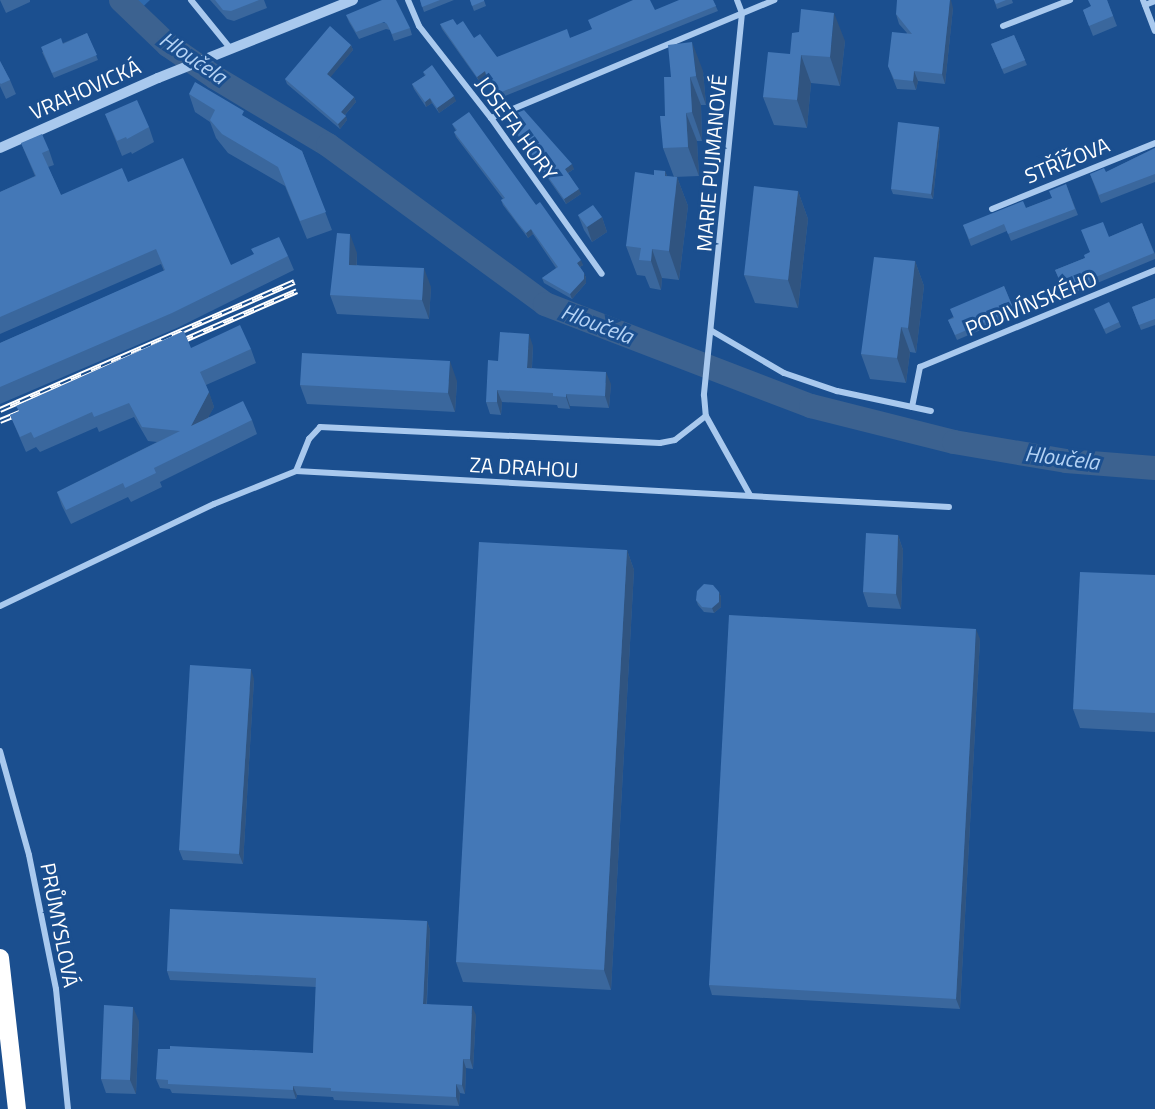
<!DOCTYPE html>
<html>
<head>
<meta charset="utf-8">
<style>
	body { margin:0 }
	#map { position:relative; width:1155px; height:1109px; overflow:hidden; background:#1b4f8f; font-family:"Titillium Web",sans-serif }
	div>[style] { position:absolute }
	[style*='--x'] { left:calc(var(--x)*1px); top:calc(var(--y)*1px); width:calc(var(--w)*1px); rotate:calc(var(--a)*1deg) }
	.green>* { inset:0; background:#2e69ad }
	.river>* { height:24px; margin:-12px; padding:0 12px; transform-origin:12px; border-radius:12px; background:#3c6290 }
	.minor>* { height:6px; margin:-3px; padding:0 3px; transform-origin:3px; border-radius:3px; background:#a9c9ee }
	.tertiary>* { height:10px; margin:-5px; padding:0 5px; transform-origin:5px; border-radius:5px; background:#a9c9ee }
	.motorway>* { height:18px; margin:-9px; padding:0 9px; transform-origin:9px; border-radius:9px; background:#fff }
	.rail>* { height:6px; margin-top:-3px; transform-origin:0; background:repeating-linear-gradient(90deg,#1b4f8f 0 11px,#fff 0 22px); box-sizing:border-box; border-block:2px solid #fff }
	.wall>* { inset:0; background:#3a679d }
	.shaded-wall>* { inset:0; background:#305480 }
	.building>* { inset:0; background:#4478b7 }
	span { translate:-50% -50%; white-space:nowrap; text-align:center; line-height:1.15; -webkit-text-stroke:6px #1b4f8f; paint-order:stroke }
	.street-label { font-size:21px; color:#fff }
	.water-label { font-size:22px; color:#b5d3f5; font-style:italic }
</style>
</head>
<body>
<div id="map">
	<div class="green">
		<div style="clip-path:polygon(109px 0,150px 0,130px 19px)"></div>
	</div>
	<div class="river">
		<div style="--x:121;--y:0;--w:65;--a:43.8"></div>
		<div style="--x:168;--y:45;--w:58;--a:34.5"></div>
		<div style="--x:216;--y:78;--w:131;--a:30.9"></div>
		<div style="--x:328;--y:145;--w:269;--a:36.2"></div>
		<div style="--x:545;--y:304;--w:285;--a:21"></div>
		<div style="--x:811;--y:406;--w:147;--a:14.1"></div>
		<div style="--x:954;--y:442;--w:114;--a:9.6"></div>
		<div style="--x:1066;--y:461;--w:89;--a:4.5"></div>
	</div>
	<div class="minor">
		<div style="--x:191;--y:0;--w:62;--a:50.9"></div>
		<div style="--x:408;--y:0;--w:28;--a:67"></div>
		<div style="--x:419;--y:26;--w:117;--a:52"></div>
		<div style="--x:491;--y:118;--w:191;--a:54.6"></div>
		<div style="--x:737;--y:0;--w:14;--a:69"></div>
		<div style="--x:742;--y:13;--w:384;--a:95.7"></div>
		<div style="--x:704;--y:395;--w:21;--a:85"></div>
		<div style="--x:706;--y:416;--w:90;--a:60.9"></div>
		<div style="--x:1143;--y:0;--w:33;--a:69"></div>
		<div style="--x:1145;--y:5;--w:11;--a:-22"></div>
		<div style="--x:1003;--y:26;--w:72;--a:-21.2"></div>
		<div style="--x:491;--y:118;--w:307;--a:-22.6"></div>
		<div style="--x:992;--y:209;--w:176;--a:-22"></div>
		<div style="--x:712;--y:331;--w:83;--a:30.3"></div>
		<div style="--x:784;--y:373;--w:56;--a:18.8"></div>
		<div style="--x:837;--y:391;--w:96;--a:12"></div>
		<div style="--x:912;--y:407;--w:41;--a:-78.7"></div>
		<div style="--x:920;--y:367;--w:254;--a:-22.4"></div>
		<div style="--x:296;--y:471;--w:654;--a:3.16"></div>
		<div style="--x:0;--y:606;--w:237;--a:-25.5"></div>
		<div style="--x:214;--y:504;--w:88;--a:-21.9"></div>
		<div style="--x:296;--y:471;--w:35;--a:-68"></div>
		<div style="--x:309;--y:439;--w:16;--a:-47"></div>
		<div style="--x:320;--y:427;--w:340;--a:2.7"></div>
		<div style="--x:660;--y:443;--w:15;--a:-11"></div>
		<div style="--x:675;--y:440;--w:39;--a:-38"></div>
		<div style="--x:0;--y:751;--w:108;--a:74.4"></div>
		<div style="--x:29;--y:855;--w:137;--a:78.6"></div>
		<div style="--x:56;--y:989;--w:121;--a:84.3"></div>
	</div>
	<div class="tertiary">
		<div style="--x:0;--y:148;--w:173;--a:-23.9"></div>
		<div style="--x:158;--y:78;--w:210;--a:-21.8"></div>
	</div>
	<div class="motorway">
		<div style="--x:0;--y:958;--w:152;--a:83.6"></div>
	</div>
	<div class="rail">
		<div style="--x:173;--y:345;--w:135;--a:-23.5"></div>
		<div style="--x:0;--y:410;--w:321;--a:-23.5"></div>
		<div style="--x:0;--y:421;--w:27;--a:-22"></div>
	</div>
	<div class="wall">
		<div style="clip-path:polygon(0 0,30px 0,30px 2px,6px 13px)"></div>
		<div style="clip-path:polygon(210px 0,264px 0,267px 8px,234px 21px,227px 19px)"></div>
		<div style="clip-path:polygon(420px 0,454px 0,424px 12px)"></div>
		<div style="clip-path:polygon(470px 0,484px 0,486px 6px,474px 11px)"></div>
		<div style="clip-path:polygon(713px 0,718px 11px,495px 100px,486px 76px,479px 81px,442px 29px,440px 24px,457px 25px,474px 38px,497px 57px,570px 38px,655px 10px)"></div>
		<div style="clip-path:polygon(994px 0,1012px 0,1013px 3px,997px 9px)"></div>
		<div style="clip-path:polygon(1107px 0,1117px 26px,1093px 36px,1083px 10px)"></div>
		<div style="clip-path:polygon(953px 8px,945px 84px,918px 81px,916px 90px,897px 89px,888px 66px,907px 33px,899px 24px,896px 14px)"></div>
		<div style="clip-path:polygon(346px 15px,410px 28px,412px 35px,394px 41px,390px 30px,386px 29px,359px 39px,349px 22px)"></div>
		<div style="clip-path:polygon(87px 33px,98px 60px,54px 78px,42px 52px)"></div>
		<div style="clip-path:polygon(1014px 35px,1027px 65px,1004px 74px,991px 44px)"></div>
		<div style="clip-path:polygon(845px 41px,840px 86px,811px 83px,807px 128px,774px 125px,763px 97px,790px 54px)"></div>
		<div style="clip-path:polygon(351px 45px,353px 50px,330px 77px,354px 97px,356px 102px,345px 115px,347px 120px,340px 129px,287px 84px,285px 79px)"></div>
		<div style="clip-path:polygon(0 61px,10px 80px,16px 94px,6px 99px,0 86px)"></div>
		<div style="clip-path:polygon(703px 71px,706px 105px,701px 105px,702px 141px,697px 141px,699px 176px,674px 177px,677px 177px,688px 206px,679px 280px,662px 278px,661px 290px,650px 288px,645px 276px,637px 275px,626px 246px,654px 175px,665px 171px,667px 176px,674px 177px,663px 148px,665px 116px,671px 77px)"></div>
		<div style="clip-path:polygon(423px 72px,456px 101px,439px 113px,432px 103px,426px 107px,414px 89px,412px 84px,425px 76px)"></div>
		<div style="clip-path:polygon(189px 94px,247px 118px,302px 151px,332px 230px,307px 239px,285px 186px,228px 153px,216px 138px,210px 122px,195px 112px)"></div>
		<div style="clip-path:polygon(105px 114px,149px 127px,154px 142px,132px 154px,131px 152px,122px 156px)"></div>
		<div style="clip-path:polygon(506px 118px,574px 169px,568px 173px,581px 194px,566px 204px,508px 122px)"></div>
		<div style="clip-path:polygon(452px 124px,536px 205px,583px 265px,580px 267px,584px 273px,586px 278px,586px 283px,572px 299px,544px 283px,542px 278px,556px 268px,533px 234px,528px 238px,503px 205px,501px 200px,503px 199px,456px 137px,454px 132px,456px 131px)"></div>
		<div style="clip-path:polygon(939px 127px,940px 132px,933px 199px,893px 194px,891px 189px)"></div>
		<div style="clip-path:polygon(21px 143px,49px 150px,54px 165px,48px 167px,61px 195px,128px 182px,231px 265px,288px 256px,294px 270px,177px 328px,0 404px,0 343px,164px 271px,161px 264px,0 334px,0 192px,35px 176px)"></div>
		<div style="clip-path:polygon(1155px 148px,1155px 182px,1101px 203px,1090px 174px,1106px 172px)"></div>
		<div style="clip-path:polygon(1066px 184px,1078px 215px,1011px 241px,1007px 231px,971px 246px,963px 225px,1026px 208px,1052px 198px)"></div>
		<div style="clip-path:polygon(798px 191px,808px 219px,798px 308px,755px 303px,744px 275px)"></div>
		<div style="clip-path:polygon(578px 215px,602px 217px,607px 232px,592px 242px,584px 230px)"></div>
		<div style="clip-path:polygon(1142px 223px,1155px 254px,1155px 259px,1066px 296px,1055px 270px,1085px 258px,1109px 237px)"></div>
		<div style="clip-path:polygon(357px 253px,357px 265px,431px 287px,429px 319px,337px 314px,330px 295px)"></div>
		<div style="clip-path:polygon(915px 261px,924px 286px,916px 353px,910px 352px,906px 383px,870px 379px,861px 354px)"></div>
		<div style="clip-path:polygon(1004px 286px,1016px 315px,957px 340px,948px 320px)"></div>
		<div style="clip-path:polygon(1155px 298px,1155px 325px,1141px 330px,1132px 307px)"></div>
		<div style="clip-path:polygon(1094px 309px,1119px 322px,1121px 327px,1106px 334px)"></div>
		<div style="clip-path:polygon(533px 346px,532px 368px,611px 384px,609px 408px,570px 406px,570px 409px,558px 408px,557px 405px,502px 402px,501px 415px,490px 414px,486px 402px,498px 361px)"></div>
		<div style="clip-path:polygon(191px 348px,251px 349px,256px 363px,206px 385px,214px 407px,208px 417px,252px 420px,257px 434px,160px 482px,162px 487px,131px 502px,128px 497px,71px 524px,62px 506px,57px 492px,157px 442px,148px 441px,134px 417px,99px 432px,97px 427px,40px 452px,36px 447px,26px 452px,10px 415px)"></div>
		<div style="clip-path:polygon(457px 381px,455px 412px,307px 404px,300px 385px)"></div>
		<div style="clip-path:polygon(898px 535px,903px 550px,901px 609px,868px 607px,863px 592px)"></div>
		<div style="clip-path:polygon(627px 550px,634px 570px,611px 990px,463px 982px,456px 962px)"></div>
		<div style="clip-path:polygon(1155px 575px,1155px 732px,1080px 728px,1073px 709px)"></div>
		<div style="clip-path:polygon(719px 592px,721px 597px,721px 607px,714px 613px,704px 612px,698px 605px,696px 600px)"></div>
		<div style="clip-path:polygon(980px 639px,960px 1009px,712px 995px,709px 985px)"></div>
		<div style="clip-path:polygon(254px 679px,243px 864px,183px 860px,179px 850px)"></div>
		<div style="clip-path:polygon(427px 921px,430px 930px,427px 1004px,476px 1015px,473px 1069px,466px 1068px,465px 1094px,460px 1093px,459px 1106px,334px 1100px,333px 1097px,297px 1095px,296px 1099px,172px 1093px,170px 1089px,160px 1088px,156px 1079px,313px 1053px,316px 987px,170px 980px,167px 971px)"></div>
		<div style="clip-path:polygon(139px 1021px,136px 1094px,106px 1093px,101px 1079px)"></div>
	</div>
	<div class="shaded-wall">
		<div style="clip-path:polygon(950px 0,951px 0,953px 8px,945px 84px,942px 74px)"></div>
		<div style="clip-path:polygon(834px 13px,845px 41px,840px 86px,830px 57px)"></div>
		<div style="clip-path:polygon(692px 42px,703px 71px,706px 105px,696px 76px)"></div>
		<div style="clip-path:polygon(351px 45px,353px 50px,329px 79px,327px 74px)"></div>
		<div style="clip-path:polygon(801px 55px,811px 83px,807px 128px,797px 100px)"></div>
		<div style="clip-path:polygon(485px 71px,486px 76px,479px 81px,477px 77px)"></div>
		<div style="clip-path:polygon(914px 71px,918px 81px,916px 90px,913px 81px)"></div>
		<div style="clip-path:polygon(690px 77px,701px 105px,702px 141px,692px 112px)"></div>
		<div style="clip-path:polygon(454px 96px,456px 101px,439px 113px,437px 108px)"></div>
		<div style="clip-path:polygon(354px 97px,356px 102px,343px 117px,341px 112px)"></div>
		<div style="clip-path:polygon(430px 98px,432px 103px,426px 107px,425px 102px)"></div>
		<div style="clip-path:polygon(686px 113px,697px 141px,699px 176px,688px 147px)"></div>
		<div style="clip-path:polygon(346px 116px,347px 120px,340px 129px,338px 124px)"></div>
		<div style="clip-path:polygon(939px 127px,940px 132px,933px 199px,931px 194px)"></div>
		<div style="clip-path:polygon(572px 164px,574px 169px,566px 174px,565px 169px)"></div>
		<div style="clip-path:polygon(665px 171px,675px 198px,677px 177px,688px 206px,679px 280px,669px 251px)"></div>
		<div style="clip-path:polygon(579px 189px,581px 194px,566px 204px,564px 199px)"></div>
		<div style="clip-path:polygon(798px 191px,808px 219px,798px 308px,788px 280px)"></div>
		<div style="clip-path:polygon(602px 217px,607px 232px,592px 242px,587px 227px)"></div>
		<div style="clip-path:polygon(531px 229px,533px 234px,528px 238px,526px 233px)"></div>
		<div style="clip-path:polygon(350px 234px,357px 253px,356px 284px,349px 265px)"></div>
		<div style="clip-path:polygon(652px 249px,662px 278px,661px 290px,651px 261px)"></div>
		<div style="clip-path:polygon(581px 260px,583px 265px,578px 268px,577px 263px)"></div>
		<div style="clip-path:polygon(915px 261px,924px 286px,916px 353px,908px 328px)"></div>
		<div style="clip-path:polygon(424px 268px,431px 287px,429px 319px,422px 300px)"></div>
		<div style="clip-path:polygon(584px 273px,586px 278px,586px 283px,572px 299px,570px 294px)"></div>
		<div style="clip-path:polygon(901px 327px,910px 352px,906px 383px,897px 358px)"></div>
		<div style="clip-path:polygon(529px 334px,533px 346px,531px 380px,527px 368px)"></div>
		<div style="clip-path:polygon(450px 361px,457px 381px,455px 412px,448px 393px)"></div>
		<div style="clip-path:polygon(606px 372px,611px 384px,609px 408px,605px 396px)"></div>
		<div style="clip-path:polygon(497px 390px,502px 402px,501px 415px,497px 402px)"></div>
		<div style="clip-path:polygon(209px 392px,214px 407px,196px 440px,191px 426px)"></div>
		<div style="clip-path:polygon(566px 394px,570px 406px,570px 409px,566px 397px)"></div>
		<div style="clip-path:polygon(898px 535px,903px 550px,901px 609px,896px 594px)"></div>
		<div style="clip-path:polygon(627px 550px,634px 570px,611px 990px,604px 970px)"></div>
		<div style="clip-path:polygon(719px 592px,721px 597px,721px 607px,714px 613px,712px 608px)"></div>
		<div style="clip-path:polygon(976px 629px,980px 639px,960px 1009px,956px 999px)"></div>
		<div style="clip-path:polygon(251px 669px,254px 679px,243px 864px,239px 854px)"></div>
		<div style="clip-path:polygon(427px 921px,430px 930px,426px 1013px,423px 1004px)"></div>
		<div style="clip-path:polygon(472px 1006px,476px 1015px,473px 1069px,470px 1059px)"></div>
		<div style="clip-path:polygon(133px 1007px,139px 1021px,136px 1094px,130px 1080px)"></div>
		<div style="clip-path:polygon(463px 1059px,466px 1068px,465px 1094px,462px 1085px)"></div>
		<div style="clip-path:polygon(456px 1084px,460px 1093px,459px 1106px,456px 1097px)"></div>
		<div style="clip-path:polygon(293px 1086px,297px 1095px,296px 1099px,293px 1090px)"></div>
	</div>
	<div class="building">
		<div style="clip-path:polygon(215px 0,259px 0,231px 11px,223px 10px)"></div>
		<div style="clip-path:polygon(382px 0,396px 0,410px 28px,392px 34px,387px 24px,384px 22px,356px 32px,346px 15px)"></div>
		<div style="clip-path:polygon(420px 0,440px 0,422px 7px)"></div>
		<div style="clip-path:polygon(470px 0,484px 0,484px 1px,472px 6px)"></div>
		<div style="clip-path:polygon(633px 0,650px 0,655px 10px,679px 0,713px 0,716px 6px,494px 95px,485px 71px,477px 77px,440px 24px,453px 19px,457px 25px,463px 21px,474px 38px,480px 34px,497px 57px,567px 29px,570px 38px,592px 29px,588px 20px)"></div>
		<div style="clip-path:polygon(897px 0,950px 0,942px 74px,914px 71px,913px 81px,894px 79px,888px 66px,892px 32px,912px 34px,896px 14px)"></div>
		<div style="clip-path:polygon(994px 0,1006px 0,996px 4px)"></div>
		<div style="clip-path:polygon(1088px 0,1107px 0,1113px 16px,1089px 26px,1083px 10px,1091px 6px)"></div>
		<div style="clip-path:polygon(801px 9px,834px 13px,830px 57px,801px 55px,797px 100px,763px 97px,768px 52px,790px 54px,792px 33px,799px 32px)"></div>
		<div style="clip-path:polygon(330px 26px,351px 45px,327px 74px,354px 97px,341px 112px,346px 116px,338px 124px,285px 79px)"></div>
		<div style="clip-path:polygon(87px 33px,97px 55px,52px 73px,41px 47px,61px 38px,63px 44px)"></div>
		<div style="clip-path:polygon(1014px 35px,1025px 60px,1002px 69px,991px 44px)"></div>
		<div style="clip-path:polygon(692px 42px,696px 76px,690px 77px,692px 112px,686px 113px,688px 147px,663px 148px,660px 116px,665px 116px,664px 77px,671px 77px,668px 45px)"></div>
		<div style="clip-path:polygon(0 61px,10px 80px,1px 84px,0 83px)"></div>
		<div style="clip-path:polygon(432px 65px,454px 96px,437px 108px,430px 98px,425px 102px,412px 84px,426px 75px,423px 72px)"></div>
		<div style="clip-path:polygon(195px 82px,244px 111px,242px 115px,302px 151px,326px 212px,300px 221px,278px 167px,222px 134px,210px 120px,215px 110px,189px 94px)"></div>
		<div style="clip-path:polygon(137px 100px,149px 127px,127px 139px,126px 137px,117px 141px,105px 114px)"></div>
		<div style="clip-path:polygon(524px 110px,572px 164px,565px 169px,579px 189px,564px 199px,506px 118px)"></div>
		<div style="clip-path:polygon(469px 112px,536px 205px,540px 202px,581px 260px,577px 263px,584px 273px,584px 279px,570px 294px,542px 278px,558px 267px,531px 229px,526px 233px,517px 222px,501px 200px,505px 198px,454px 132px,457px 130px,452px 124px)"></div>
		<div style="clip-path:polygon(898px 122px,939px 127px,931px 194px,891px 189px)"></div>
		<div style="clip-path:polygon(42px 134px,49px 150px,42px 153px,61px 195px,122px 168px,128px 182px,183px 158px,231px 265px,254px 254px,251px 249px,279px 237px,288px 256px,172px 313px,0 387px,0 343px,165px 270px,156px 249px,0 317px,0 192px,36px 176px,21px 143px)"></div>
		<div style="clip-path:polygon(1155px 148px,1155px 174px,1099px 195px,1090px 174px,1104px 168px,1106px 172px)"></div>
		<div style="clip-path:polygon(654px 170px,665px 171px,665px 176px,677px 177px,669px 251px,652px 249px,651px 261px,639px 260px,641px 248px,626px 246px,635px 172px,654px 175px)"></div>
		<div style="clip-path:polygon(1066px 184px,1075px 209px,1008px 234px,1004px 224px,969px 239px,963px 225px,1023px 201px,1026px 208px,1052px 198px,1049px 191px)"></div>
		<div style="clip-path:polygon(754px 186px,798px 191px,788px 280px,744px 275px)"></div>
		<div style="clip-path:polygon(593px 205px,602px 217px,587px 227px,578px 215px)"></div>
		<div style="clip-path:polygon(1103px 222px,1109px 237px,1142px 223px,1154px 253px,1064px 290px,1055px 270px,1085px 258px,1084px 255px,1090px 252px,1081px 230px)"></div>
		<div style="clip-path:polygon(337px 233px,350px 234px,349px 265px,424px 268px,422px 300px,330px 295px)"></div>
		<div style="clip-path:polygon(874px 257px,915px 261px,908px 328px,901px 327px,897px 358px,861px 354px)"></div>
		<div style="clip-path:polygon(1004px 286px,1014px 310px,955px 335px,948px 320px,954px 318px,950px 309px)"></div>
		<div style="clip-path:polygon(1155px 298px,1155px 319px,1139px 325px,1132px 307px)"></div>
		<div style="clip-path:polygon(1109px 302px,1119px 322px,1104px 329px,1094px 309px)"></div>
		<div style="clip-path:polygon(240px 325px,251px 349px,200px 372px,209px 392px,191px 426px,243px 401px,252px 420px,154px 468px,156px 473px,125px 488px,123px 483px,66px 510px,57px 492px,180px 431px,142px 427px,129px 403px,94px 417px,92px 412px,34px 438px,31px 432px,20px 437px,10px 415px,19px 411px,16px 406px,184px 331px,191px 348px)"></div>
		<div style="clip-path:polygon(500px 332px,529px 334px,527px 368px,606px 372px,605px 396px,566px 394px,566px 397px,553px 396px,553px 393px,497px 390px,497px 402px,486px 402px,488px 360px,498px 361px)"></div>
		<div style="clip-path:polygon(302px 353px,450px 361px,448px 393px,300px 385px)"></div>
		<div style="clip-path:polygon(866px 533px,898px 535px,896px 594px,863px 592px)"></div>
		<div style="clip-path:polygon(479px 542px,627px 550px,604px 970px,456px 962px)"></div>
		<div style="clip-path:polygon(1080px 572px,1155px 575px,1155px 713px,1073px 709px)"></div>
		<div style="clip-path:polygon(704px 584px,713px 585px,719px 592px,719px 602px,712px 608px,702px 607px,696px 600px,697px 591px)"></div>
		<div style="clip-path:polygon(729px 615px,976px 629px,956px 999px,709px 985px)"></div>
		<div style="clip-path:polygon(190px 665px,251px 669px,239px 854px,179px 850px)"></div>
		<div style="clip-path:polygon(170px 909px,427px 921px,423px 1004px,472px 1006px,470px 1059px,463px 1059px,462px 1085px,456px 1084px,456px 1097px,331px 1091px,331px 1088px,293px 1086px,293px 1090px,168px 1084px,168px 1080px,156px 1079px,158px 1049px,170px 1049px,170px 1046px,313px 1053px,316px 978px,167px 971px)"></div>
		<div style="clip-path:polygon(104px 1005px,133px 1007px,130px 1080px,101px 1079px)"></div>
	</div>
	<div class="street-label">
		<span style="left:85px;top:89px;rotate:-24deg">VRAHOVICKÁ</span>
		<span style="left:517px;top:128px;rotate:54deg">JOSEFA HORY</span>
		<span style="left:1067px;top:160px;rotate:-22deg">STŘÍŽOVA</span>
		<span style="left:711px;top:163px;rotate:-85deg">MARIE PUJMANOVÉ</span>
		<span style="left:1031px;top:303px;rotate:-22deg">PODIVÍNSKÉHO</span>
		<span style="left:524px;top:467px;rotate:3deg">ZA DRAHOU</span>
		<span style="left:60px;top:925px;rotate:79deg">PRŮMYSLOVÁ</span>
	</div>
	<div class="water-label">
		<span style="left:193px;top:58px;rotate:34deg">Hloučela</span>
		<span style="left:597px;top:324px;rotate:21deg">Hloučela</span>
		<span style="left:1062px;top:458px;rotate:7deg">Hloučela</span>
	</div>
</div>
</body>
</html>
